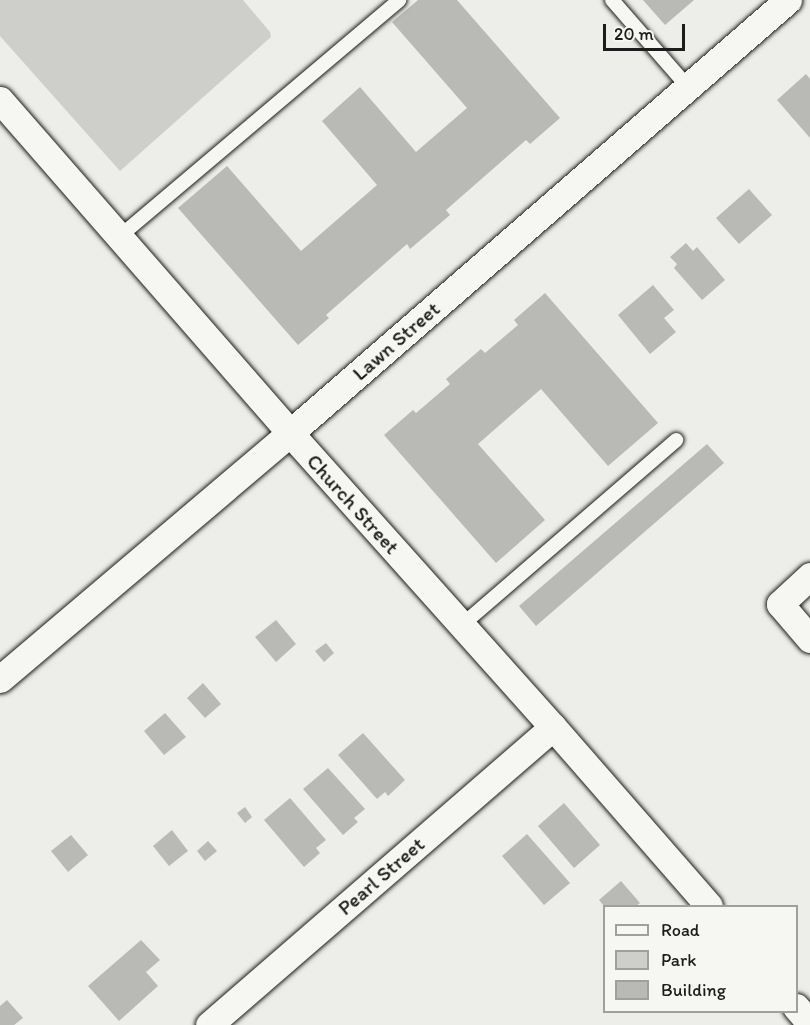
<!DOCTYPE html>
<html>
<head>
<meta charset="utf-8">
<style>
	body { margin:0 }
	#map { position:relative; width:810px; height:1025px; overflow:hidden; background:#edede9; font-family:Itim,sans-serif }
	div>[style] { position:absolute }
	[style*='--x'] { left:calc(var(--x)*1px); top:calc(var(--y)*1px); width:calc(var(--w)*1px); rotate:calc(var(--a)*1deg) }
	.green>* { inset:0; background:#cececb }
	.building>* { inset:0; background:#b9b9b6 }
	.roads { filter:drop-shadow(0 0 2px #1c1c1c) drop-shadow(0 0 2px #1c1c1c) }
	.service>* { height:14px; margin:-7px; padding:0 7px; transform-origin:7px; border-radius:7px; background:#f6f6f2 }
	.minor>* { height:27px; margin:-13.5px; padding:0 13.5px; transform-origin:13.5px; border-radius:13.5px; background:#f6f6f2 }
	span { translate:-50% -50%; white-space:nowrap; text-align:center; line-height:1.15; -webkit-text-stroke:6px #f6f6f2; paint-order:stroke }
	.street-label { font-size:21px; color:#1c1c1c }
	.legend { position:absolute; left:603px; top:905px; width:195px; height:108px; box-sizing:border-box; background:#f6f6f2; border:2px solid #9f9f9c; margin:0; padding:8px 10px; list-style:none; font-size:18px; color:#1c1c1c }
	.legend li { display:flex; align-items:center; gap:12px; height:30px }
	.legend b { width:30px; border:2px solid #9f9f9c }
	.scale { position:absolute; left:603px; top:24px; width:82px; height:27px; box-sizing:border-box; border:3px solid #1c1c1c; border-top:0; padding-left:8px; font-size:18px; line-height:21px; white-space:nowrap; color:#1c1c1c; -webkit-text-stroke:4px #f6f6f2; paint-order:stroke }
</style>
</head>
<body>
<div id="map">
	<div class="green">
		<div style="clip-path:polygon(0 0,243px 0,270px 32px,271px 37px,120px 171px,0 36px)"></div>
	</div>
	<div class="building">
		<div style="clip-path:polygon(418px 0,457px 0,560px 118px,530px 144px,526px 140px,446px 210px,450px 215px,410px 249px,407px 244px,326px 315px,329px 318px,298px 345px,178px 208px,227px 166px,301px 251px,377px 185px,322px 121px,360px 87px,416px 152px,467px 108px,392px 22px)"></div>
		<div style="clip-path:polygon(643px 0,694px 0,665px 25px)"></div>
		<div style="clip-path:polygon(806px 74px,810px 79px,810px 138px,777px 100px)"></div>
		<div style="clip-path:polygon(749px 189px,772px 215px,739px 244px,716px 218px)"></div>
		<div style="clip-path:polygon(686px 243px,693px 251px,697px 247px,725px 280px,702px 300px,674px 268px,677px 264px,670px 257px)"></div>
		<div style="clip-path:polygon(653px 285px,674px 310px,664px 318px,676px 332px,650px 354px,618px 315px)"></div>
		<div style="clip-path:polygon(545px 293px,658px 423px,608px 466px,541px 389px,478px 444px,545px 520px,496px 563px,384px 435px,413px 410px,416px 413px,450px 384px,446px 379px,481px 349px,485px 353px,518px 325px,514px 320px)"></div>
		<div style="clip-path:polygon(707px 444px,724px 463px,536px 626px,519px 606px)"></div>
		<div style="clip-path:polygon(276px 620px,296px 644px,276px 662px,255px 637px)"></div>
		<div style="clip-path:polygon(326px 643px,334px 653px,324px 662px,315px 651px)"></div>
		<div style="clip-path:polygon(203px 683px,221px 704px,205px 718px,187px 698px)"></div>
		<div style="clip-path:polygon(165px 713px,186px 737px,164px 755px,144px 731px)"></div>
		<div style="clip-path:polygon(363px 733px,405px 780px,388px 796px,385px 792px,377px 799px,338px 755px)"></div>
		<div style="clip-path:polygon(328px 768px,365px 809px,354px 818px,358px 822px,343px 835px,303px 789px)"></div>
		<div style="clip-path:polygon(290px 798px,326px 840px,316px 848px,320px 853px,304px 867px,264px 820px)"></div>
		<div style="clip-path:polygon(564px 803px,600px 845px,574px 868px,538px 826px)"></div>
		<div style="clip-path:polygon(245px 807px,252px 817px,245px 823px,237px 813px)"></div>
		<div style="clip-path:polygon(172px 830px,188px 851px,169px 866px,153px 846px)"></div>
		<div style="clip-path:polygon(527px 834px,570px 883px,544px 905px,502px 856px)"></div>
		<div style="clip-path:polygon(71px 835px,88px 855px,68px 872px,51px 851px)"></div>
		<div style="clip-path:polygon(208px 841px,217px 851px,205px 861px,197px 851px)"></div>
		<div style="clip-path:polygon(621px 881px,640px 903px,636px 906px,604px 906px,599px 900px)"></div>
		<div style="clip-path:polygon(141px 940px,160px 960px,146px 972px,158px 986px,119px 1021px,88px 986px)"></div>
		<div style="clip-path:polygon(7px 1000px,23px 1018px,14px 1025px,0 1025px,0 1006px)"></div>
	</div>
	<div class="roads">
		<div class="service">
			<div style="--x:612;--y:0;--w:116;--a:48.9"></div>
			<div style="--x:119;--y:237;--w:367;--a:-40.2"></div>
			<div style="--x:462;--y:625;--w:283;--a:-40.8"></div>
		</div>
		<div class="minor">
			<div style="--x:0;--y:100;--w:442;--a:48.9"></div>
			<div style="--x:290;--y:433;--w:394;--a:48.2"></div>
			<div style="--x:553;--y:727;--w:237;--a:48.9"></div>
			<div style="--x:810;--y:576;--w:41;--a:137"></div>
			<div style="--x:780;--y:604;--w:46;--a:49.4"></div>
			<div style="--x:0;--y:679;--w:380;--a:-40.3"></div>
			<div style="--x:290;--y:433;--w:660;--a:-41.01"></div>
			<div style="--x:796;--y:1007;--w:21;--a:49"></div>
			<div style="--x:810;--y:1023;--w:4;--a:146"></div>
			<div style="--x:209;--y:1025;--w:455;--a:-40.9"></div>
		</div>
	</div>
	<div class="street-label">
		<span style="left:396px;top:341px;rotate:-41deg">Lawn Street</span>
		<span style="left:353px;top:504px;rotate:48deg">Church Street</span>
		<span style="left:381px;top:876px;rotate:-41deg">Pearl Street</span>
	</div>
	<ul class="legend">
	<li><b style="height:8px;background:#f6f6f2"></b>Road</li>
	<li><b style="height:16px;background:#cececb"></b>Park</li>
	<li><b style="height:16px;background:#b9b9b6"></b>Building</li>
	</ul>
	<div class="scale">20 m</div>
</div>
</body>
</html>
